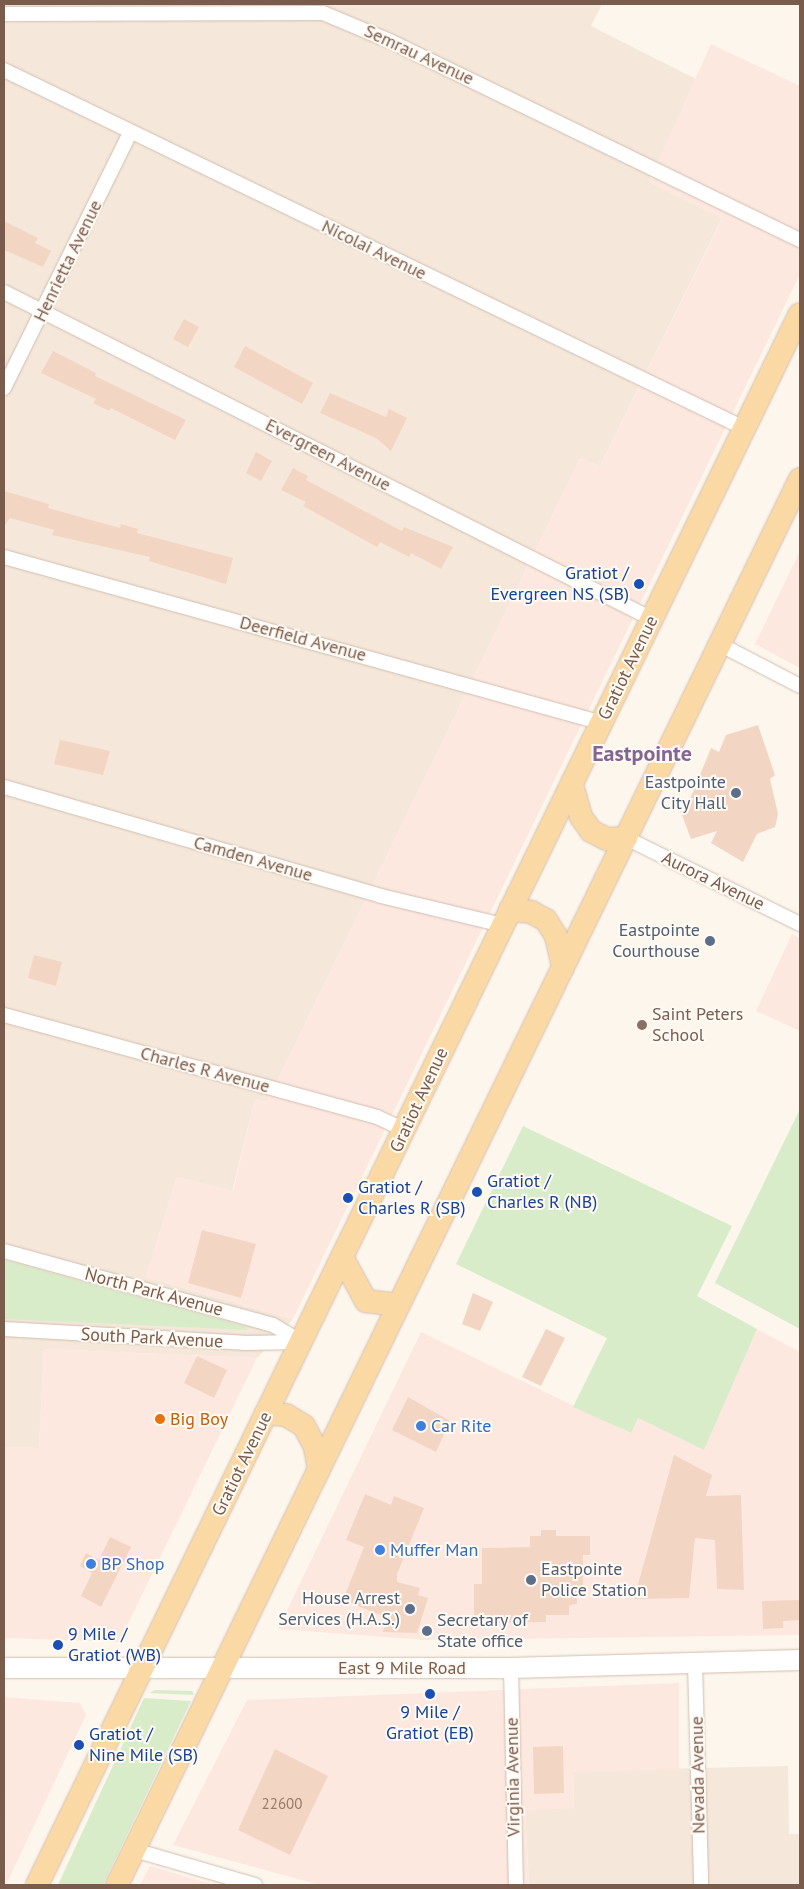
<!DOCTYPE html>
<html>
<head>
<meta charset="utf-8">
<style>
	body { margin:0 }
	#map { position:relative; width:804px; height:1889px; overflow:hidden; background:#fdf6ec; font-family:"PT Sans",sans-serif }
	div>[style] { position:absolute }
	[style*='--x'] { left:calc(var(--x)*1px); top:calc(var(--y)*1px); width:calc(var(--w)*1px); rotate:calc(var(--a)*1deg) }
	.residential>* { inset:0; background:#f5e8da }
	.commercial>* { inset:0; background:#fde8e0 }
	.green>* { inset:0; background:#d8ecc9 }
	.building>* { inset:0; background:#f3d5c3 }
	.roads { filter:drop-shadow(0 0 1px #d1beb0) drop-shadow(0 0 1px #d1beb0) }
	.street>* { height:14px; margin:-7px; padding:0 7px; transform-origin:7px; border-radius:7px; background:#fff }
	.secondary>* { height:20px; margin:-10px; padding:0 10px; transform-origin:10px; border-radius:10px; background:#fff }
	.primary>* { height:22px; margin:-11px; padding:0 11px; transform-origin:11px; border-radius:11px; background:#fbd9a5 }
	.dots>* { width:14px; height:14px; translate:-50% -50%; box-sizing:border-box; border:2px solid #fffaf3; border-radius:50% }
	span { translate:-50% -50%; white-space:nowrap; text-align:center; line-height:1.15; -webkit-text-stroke:4px #fffaf3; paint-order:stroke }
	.number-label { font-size:15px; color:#987a6a }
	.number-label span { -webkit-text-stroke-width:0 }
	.street-label { font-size:18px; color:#7a5c4d }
	.transit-label { font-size:18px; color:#164399 }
	.right { translate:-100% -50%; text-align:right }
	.left { translate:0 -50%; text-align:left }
	.service-label { font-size:18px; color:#4e5e75 }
	.education-label { font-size:18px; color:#785e54 }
	.food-label { font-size:18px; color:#c56008 }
	.shop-label { font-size:18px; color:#366cbe }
	.district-label { font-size:22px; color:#846695; font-weight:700 }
	.frame { position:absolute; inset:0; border:5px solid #7a5c4d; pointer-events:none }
</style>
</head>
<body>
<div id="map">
	<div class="residential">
		<div style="clip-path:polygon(4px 4px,602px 4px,591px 26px,696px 79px,649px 182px,722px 218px,600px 466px,580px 459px,267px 1102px,255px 1099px,232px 1192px,177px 1177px,146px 1277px,293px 1319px,257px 1358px,44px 1349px,39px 1448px,4px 1447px)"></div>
		<div style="clip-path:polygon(788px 1766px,789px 1834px,800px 1834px,800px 1885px,529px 1885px,525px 1809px,574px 1808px,573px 1771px)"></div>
	</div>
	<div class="commercial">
		<div style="clip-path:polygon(711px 44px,800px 86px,800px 274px,293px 1319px,146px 1277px,177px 1177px,233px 1191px,255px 1099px,267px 1102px,580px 459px,600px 466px,722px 219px,649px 182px)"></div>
		<div style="clip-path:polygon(800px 551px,800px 668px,755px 644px)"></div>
		<div style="clip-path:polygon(792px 934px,800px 938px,800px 1031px,756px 1011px)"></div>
		<div style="clip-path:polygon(757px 1329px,800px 1352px,800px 1635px,426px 1640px,278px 1629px,421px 1332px,630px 1433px,638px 1418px,704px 1450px)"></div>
		<div style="clip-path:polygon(44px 1349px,257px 1358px,119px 1642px,4px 1638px,4px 1447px,39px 1448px)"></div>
		<div style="clip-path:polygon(679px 1683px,679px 1769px,573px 1772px,574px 1808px,525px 1810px,529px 1885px,320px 1885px,173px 1845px,247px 1700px)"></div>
		<div style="clip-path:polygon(4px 1697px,80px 1703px,86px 1715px,6px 1885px)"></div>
		<div style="clip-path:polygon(150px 1866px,215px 1885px,140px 1885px)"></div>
	</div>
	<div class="green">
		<div style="clip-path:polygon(800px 1109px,800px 1329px,715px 1283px)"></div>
		<div style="clip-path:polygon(523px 1126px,732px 1226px,697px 1296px,757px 1329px,704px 1450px,638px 1418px,631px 1433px,573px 1407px,607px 1338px,456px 1264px)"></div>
		<div style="clip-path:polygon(4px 1260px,244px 1326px,248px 1330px,4px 1319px)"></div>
		<div style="clip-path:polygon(155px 1690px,192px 1691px,194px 1695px,149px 1693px)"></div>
		<div style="clip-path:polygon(144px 1698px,191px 1701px,103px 1885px,58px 1885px)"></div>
	</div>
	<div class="building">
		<div style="clip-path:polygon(4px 221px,38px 238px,35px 243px,51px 251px,43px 267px,4px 250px)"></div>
		<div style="clip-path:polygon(184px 319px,199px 327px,188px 347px,173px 339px)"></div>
		<div style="clip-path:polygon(245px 346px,313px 383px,302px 404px,234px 367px)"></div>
		<div style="clip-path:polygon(53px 351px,96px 373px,95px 376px,186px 420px,175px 440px,111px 408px,109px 411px,93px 403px,96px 399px,41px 373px)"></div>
		<div style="clip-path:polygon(330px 393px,386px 417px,389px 409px,407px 418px,391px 451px,376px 438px,320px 413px)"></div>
		<div style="clip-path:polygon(256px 452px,272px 461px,261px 481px,246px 473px)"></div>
		<div style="clip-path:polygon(293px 468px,308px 476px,306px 480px,402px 531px,404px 527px,453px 547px,441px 569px,411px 553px,409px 557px,380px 542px,377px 547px,303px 506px,306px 502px,281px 490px)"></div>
		<div style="clip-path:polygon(4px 491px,49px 504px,48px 508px,120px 528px,121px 524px,138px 529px,137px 533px,233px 558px,226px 584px,149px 561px,150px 557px,52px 535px,54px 530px,10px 518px,4px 526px)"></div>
		<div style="clip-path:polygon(758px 725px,775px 775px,770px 779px,778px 814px,775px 827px,757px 834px,743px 862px,711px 843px,717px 831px,691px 839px,679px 807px,688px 804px,711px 748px,719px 752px,726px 735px)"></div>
		<div style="clip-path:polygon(60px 740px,110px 751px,103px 775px,54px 764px)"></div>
		<div style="clip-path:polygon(34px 955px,62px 962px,56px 986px,28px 978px)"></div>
		<div style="clip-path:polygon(202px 1230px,256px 1244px,241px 1298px,188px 1283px)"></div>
		<div style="clip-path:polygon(473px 1293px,493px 1302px,480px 1331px,462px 1324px)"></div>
		<div style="clip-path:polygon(546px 1329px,565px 1338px,541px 1386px,522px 1377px)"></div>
		<div style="clip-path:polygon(197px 1356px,227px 1370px,214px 1398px,184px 1383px)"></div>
		<div style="clip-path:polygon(408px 1397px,450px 1421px,436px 1452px,392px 1430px)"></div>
		<div style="clip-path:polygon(674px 1455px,712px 1475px,706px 1496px,741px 1495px,744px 1590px,717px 1589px,715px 1540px,695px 1538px,689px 1598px,634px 1599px)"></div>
		<div style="clip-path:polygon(365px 1494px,391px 1505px,394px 1496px,424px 1508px,397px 1574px,397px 1582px,420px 1588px,418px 1595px,428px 1598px,417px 1633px,382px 1632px,390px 1619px,343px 1600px,364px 1547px,346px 1540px)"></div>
		<div style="clip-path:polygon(541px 1530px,556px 1530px,556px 1536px,590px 1536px,590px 1555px,583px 1555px,583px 1589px,577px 1589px,577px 1604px,569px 1605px,569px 1615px,546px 1615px,546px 1622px,474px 1623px,474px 1584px,482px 1584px,482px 1548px,530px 1547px,530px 1536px,541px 1536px)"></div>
		<div style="clip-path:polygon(110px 1537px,131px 1547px,101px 1607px,81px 1596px,92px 1573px,80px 1566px,86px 1553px,99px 1560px)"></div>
		<div style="clip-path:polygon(800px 1600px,800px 1620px,783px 1621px,783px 1628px,763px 1629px,762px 1601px)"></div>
		<div style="clip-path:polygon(563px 1746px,564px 1793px,534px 1794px,533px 1747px)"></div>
		<div style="clip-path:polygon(275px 1749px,328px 1776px,290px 1855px,238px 1830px)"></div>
	</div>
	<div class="roads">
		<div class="street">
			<div style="--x:4;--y:14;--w:319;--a:-0.2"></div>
			<div style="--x:323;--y:13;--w:73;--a:22.7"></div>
			<div style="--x:390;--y:41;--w:456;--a:25.9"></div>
			<div style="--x:4;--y:70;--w:822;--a:25.82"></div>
			<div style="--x:4;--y:292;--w:726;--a:26.78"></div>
			<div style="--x:4;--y:388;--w:284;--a:-63.7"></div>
			<div style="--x:4;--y:557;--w:621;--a:15.51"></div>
			<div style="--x:719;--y:644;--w:91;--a:27.4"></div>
			<div style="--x:4;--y:787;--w:392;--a:16.1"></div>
			<div style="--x:381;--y:896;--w:125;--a:13.4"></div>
			<div style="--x:626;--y:838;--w:194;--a:26.3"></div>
			<div style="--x:4;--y:1015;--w:387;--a:15.3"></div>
			<div style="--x:377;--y:1117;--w:31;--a:25"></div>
			<div style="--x:4;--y:1251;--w:279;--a:15.4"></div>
			<div style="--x:273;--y:1325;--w:33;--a:31"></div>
			<div style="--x:4;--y:1329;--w:240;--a:3.3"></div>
			<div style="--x:244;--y:1343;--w:57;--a:-1"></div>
			<div style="--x:695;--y:1664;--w:221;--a:88.4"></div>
			<div style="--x:511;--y:1668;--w:217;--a:88.7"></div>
			<div style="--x:134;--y:1850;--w:126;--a:16.1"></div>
		</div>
		<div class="secondary">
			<div style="--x:4;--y:1668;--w:507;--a:0"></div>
			<div style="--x:511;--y:1668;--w:289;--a:-1.6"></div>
		</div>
		<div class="primary">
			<div style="--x:572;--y:785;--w:33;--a:74"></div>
			<div style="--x:581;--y:817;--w:17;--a:54"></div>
			<div style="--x:591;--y:831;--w:18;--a:27"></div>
			<div style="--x:607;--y:839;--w:19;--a:-3"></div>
			<div style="--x:510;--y:910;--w:21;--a:5"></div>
			<div style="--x:531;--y:912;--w:17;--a:28"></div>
			<div style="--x:546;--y:920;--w:19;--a:58"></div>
			<div style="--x:556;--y:936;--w:32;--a:77"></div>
			<div style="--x:342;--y:1257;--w:50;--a:61.4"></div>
			<div style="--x:366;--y:1301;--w:33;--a:7"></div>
			<div style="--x:266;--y:1413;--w:20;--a:6"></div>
			<div style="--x:286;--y:1415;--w:21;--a:31"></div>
			<div style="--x:304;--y:1426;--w:24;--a:62"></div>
			<div style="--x:315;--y:1447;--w:23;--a:80"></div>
			<div style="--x:37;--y:1885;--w:1746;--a:-64.1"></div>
			<div style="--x:117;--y:1885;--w:1563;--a:-64.09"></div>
		</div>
	</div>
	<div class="dots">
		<div style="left:639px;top:584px;background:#1a4fb4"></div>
		<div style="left:736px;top:793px;background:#5c6f8a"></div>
		<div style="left:710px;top:941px;background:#5c6f8a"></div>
		<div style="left:642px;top:1025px;background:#8d6e63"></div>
		<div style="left:477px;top:1192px;background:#1a4fb4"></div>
		<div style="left:348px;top:1198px;background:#1a4fb4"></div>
		<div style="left:160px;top:1419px;background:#e8710a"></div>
		<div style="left:421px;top:1426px;background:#3f7fe0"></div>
		<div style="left:380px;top:1550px;background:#3f7fe0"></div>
		<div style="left:91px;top:1564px;background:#3f7fe0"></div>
		<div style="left:531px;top:1580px;background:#5c6f8a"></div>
		<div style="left:410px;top:1609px;background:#5c6f8a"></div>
		<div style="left:427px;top:1631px;background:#5c6f8a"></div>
		<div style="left:58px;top:1645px;background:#1a4fb4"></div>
		<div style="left:430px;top:1694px;background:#1a4fb4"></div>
		<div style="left:79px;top:1745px;background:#1a4fb4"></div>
	</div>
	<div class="number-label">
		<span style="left:282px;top:1804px">22600</span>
	</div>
	<div class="street-label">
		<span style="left:419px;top:55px;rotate:25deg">Semrau Avenue</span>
		<span style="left:374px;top:250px;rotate:26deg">Nicolai Avenue</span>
		<span style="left:68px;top:261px;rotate:-64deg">Henrietta Avenue</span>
		<span style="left:328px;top:455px;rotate:27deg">Evergreen Avenue</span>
		<span style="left:303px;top:639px;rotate:15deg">Deerfield Avenue</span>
		<span style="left:628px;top:668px;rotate:-64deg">Gratiot Avenue</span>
		<span style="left:253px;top:859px;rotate:16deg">Camden Avenue</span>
		<span style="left:713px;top:881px;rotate:26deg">Aurora Avenue</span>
		<span style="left:205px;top:1070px;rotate:15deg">Charles R Avenue</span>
		<span style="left:419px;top:1100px;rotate:-65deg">Gratiot Avenue</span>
		<span style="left:154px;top:1292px;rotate:15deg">North Park Avenue</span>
		<span style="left:152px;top:1338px;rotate:3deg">South Park Avenue</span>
		<span style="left:242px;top:1464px;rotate:-64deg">Gratiot Avenue</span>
		<span style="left:402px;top:1668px">East 9 Mile Road</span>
		<span style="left:698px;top:1775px;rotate:-91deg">Nevada Avenue</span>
		<span style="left:513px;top:1777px;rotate:-91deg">Virginia Avenue</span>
	</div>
	<div class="transit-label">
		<span class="right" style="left:629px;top:584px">Gratiot /<br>Evergreen NS (SB)</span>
		<span class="left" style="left:487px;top:1192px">Gratiot /<br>Charles R (NB)</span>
		<span class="left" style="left:358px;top:1198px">Gratiot /<br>Charles R (SB)</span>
		<span class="left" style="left:68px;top:1645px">9 Mile /<br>Gratiot (WB)</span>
		<span style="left:430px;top:1723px">9 Mile /<br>Gratiot (EB)</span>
		<span class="left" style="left:89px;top:1745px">Gratiot /<br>Nine Mile (SB)</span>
	</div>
	<div class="service-label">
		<span class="right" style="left:726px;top:793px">Eastpointe<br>City Hall</span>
		<span class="right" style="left:700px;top:941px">Eastpointe<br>Courthouse</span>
		<span class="left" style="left:541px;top:1580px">Eastpointe<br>Police Station</span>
		<span class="right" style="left:400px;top:1609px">House Arrest<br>Services (H.A.S.)</span>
		<span class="left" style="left:437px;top:1631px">Secretary of<br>State office</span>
	</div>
	<div class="education-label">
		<span class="left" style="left:652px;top:1025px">Saint Peters<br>School</span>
	</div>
	<div class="food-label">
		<span class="left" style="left:170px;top:1419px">Big Boy</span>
	</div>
	<div class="shop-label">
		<span class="left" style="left:431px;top:1426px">Car Rite</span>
		<span class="left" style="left:390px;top:1550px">Muffer Man</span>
		<span class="left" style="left:101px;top:1564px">BP Shop</span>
	</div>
	<div class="district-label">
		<span style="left:642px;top:754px">Eastpointe</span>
	</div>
	<div class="frame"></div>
</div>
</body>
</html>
